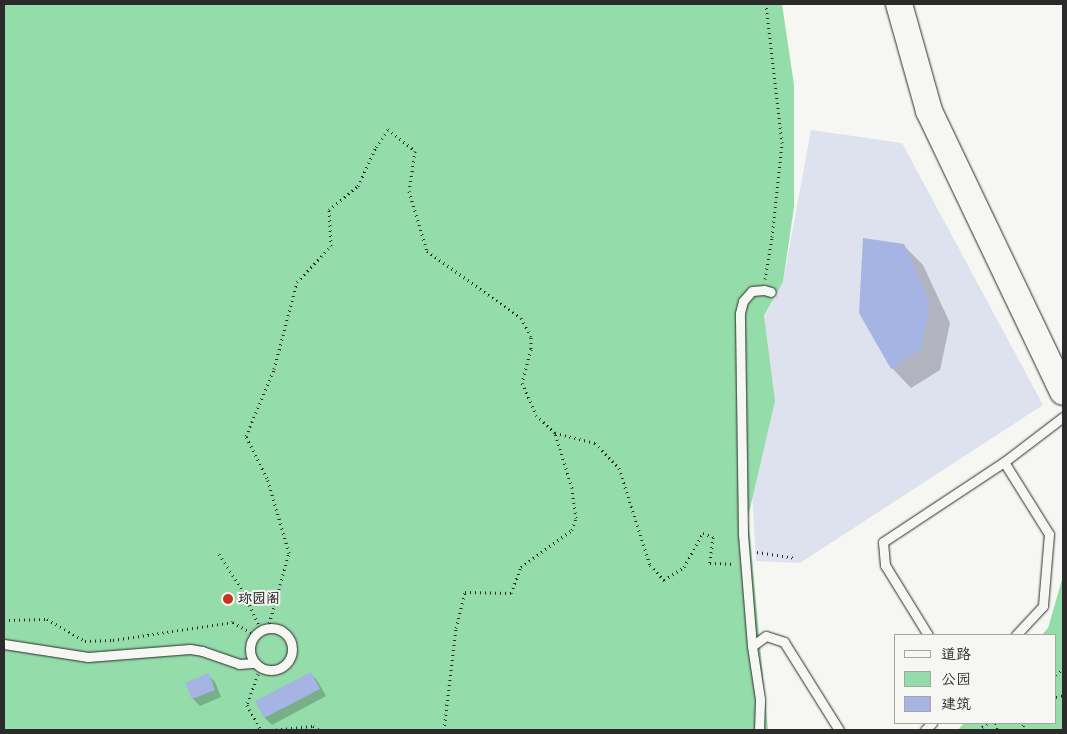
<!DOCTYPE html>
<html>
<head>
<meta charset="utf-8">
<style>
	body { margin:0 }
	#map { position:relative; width:1067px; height:734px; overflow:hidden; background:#f6f6f2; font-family:Sriracha,"LXGW WenKai TC",sans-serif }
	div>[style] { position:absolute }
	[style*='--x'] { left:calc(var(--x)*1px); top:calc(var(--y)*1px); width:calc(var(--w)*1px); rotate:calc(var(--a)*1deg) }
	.built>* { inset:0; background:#dee2ee }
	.green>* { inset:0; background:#95dcab }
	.shadow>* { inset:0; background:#0003 }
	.building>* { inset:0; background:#a6b4e3 }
	.path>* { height:3px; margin-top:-1.5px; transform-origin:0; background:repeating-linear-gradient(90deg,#2b2b2b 0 1px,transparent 0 5px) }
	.roads { filter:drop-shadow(0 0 1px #2b2b2b) drop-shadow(0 0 1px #2b2b2b) }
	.lane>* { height:9px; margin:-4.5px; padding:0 4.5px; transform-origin:4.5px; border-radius:4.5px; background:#f6f6f2 }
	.lane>.ring { margin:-4.5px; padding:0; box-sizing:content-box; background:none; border:9px solid #f6f6f2; border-radius:50% }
	.secondary>* { height:26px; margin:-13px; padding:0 13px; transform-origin:13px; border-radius:13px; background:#f6f6f2 }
	.dots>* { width:14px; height:14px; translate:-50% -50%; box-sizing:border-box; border:2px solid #f6f6f2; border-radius:50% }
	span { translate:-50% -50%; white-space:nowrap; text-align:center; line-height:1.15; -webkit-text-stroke:4px #f6f6f2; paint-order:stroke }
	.poi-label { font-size:14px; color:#2b2b2b; font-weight:700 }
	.left { translate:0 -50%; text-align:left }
	.frame { position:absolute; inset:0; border:5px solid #2b2b2b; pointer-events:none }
	.legend { position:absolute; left:894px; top:634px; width:162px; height:90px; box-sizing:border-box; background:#f6f6f2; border:1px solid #a5a5a2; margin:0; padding:6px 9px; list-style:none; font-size:15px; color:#2b2b2b }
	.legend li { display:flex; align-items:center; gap:10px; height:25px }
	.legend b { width:25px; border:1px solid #a5a5a2 }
</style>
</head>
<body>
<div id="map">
	<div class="built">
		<div style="clip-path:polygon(811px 130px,902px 143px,1043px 405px,800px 563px,756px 561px,744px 356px,783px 282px)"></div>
	</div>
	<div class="green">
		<div style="clip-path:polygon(4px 4px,782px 4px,794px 85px,794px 207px,783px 282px,764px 316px,775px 401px,748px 517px,768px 730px,4px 730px)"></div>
		<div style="clip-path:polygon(1063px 576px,1063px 730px,958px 730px,964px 723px,1056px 723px,1056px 635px,1042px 635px,1048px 628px)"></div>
	</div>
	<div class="shadow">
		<div style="clip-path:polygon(903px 245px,923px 265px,950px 323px,940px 370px,911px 388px,892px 368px)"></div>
		<div style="clip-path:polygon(310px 673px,317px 680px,326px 696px,272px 725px,265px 718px,256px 702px)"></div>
		<div style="clip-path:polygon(208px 675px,215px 682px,221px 697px,200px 706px,193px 699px,187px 683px)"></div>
	</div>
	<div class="building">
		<div style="clip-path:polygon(863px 238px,904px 244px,930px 302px,921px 350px,891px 369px,859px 313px)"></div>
		<div style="clip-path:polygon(311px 672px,320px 689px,264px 718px,255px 701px)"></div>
		<div style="clip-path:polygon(209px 673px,215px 690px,192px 699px,185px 683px)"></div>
	</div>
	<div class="path">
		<div style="--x:765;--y:279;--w:43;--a:-80.5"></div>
		<div style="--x:772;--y:237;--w:95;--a:-83.9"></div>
		<div style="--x:782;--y:143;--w:140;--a:-96.6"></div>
		<div style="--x:757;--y:552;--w:39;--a:9"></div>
		<div style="--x:219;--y:554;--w:44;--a:57"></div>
		<div style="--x:243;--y:591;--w:43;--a:65.2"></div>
		<div style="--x:4;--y:620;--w:43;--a:-1.3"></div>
		<div style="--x:47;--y:619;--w:44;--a:30.1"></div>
		<div style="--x:85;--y:641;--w:28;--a:-2"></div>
		<div style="--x:113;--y:640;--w:121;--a:-8.5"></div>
		<div style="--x:233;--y:622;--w:26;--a:31"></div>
		<div style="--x:268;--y:628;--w:78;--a:-74.4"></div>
		<div style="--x:289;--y:553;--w:78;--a:-106.3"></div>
		<div style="--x:267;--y:478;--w:47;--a:-116.6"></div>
		<div style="--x:246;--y:436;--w:73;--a:-67.3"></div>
		<div style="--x:274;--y:369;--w:90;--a:-75.2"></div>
		<div style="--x:297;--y:282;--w:50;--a:-46.6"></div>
		<div style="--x:331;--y:246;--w:36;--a:-93"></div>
		<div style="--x:329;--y:210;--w:38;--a:-40"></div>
		<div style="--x:358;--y:186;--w:43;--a:-65.2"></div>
		<div style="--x:376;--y:147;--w:22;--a:-56"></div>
		<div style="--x:388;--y:129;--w:35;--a:39"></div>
		<div style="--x:415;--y:151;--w:40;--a:98.5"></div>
		<div style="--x:409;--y:191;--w:63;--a:73.3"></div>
		<div style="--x:427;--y:251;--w:115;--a:35.5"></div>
		<div style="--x:521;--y:318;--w:21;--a:62"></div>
		<div style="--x:531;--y:337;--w:12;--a:90"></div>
		<div style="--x:531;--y:349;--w:35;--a:105"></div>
		<div style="--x:522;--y:383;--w:35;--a:66"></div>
		<div style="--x:536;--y:415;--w:26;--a:43"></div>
		<div style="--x:555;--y:433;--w:41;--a:14"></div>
		<div style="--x:595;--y:443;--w:35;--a:46"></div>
		<div style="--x:619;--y:468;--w:102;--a:72.3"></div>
		<div style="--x:650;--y:565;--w:21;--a:47"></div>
		<div style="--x:664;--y:580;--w:24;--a:-33"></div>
		<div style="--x:684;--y:567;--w:39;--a:-61"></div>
		<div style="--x:703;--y:533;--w:11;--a:22"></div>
		<div style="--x:713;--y:537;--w:26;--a:97"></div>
		<div style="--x:710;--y:563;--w:23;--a:2"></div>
		<div style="--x:258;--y:674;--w:33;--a:110"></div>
		<div style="--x:247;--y:705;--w:29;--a:61"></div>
		<div style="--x:1056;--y:675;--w:10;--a:-45"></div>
		<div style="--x:1056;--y:697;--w:7;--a:-16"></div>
		<div style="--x:996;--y:723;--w:7;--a:82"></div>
		<div style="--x:271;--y:730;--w:42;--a:-5.4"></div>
		<div style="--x:313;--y:726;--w:8;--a:30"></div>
		<div style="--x:444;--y:730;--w:103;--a:-83.3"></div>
		<div style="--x:456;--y:628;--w:37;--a:-76"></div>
		<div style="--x:465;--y:592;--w:46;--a:1.2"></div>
		<div style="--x:511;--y:593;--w:28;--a:-69"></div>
		<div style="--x:521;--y:567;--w:63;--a:-36"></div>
		<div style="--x:572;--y:530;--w:13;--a:-72"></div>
		<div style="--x:576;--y:518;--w:30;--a:-98"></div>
		<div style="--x:572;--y:488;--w:58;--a:-107.2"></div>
		<div style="--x:978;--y:730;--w:12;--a:-35"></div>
		<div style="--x:1020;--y:730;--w:9;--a:-54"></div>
	</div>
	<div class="roads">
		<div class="lane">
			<div style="--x:1004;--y:462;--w:85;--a:58"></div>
			<div style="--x:1049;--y:534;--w:72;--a:94.8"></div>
			<div style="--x:1043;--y:606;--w:40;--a:133"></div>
			<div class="ring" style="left:250px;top:628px;width:33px;height:33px"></div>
			<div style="--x:928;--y:635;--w:82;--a:-121.6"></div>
			<div style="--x:885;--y:565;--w:23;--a:-95"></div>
			<div style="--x:883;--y:542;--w:145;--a:-33.5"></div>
			<div style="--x:1004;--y:462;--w:74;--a:-37.3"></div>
			<div style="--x:4;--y:644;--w:85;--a:8.8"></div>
			<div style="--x:88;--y:657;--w:102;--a:-4.5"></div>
			<div style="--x:190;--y:649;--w:12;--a:9"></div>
			<div style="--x:202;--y:651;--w:39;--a:19"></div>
			<div style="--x:239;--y:664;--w:16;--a:-4"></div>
			<div style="--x:752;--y:646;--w:111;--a:-94.6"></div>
			<div style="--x:743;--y:535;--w:222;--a:-90.8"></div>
			<div style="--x:740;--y:313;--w:12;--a:-76"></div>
			<div style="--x:743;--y:301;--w:13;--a:-48"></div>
			<div style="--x:752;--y:291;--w:12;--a:-5"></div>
			<div style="--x:764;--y:290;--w:7;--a:16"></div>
			<div style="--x:759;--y:730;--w:31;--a:-88"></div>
			<div style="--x:760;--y:699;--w:54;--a:-98.6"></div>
			<div style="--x:752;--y:646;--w:17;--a:-36"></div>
			<div style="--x:766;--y:636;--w:19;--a:18"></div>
			<div style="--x:784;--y:642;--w:104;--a:58"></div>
			<div style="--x:925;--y:730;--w:10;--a:-45"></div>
		</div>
		<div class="secondary">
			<div style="--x:899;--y:4;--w:111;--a:74.3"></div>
			<div style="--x:929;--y:111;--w:311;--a:64.5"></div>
		</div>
	</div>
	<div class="dots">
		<div style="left:228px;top:599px;background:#c8321e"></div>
	</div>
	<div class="poi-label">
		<span class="left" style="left:238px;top:599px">珎园阁</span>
	</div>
	<div class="frame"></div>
	<ul class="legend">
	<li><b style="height:6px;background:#f6f6f2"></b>道路</li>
	<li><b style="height:14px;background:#95dcab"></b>公园</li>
	<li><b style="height:14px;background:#a6b4e3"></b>建筑</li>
	</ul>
</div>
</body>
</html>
